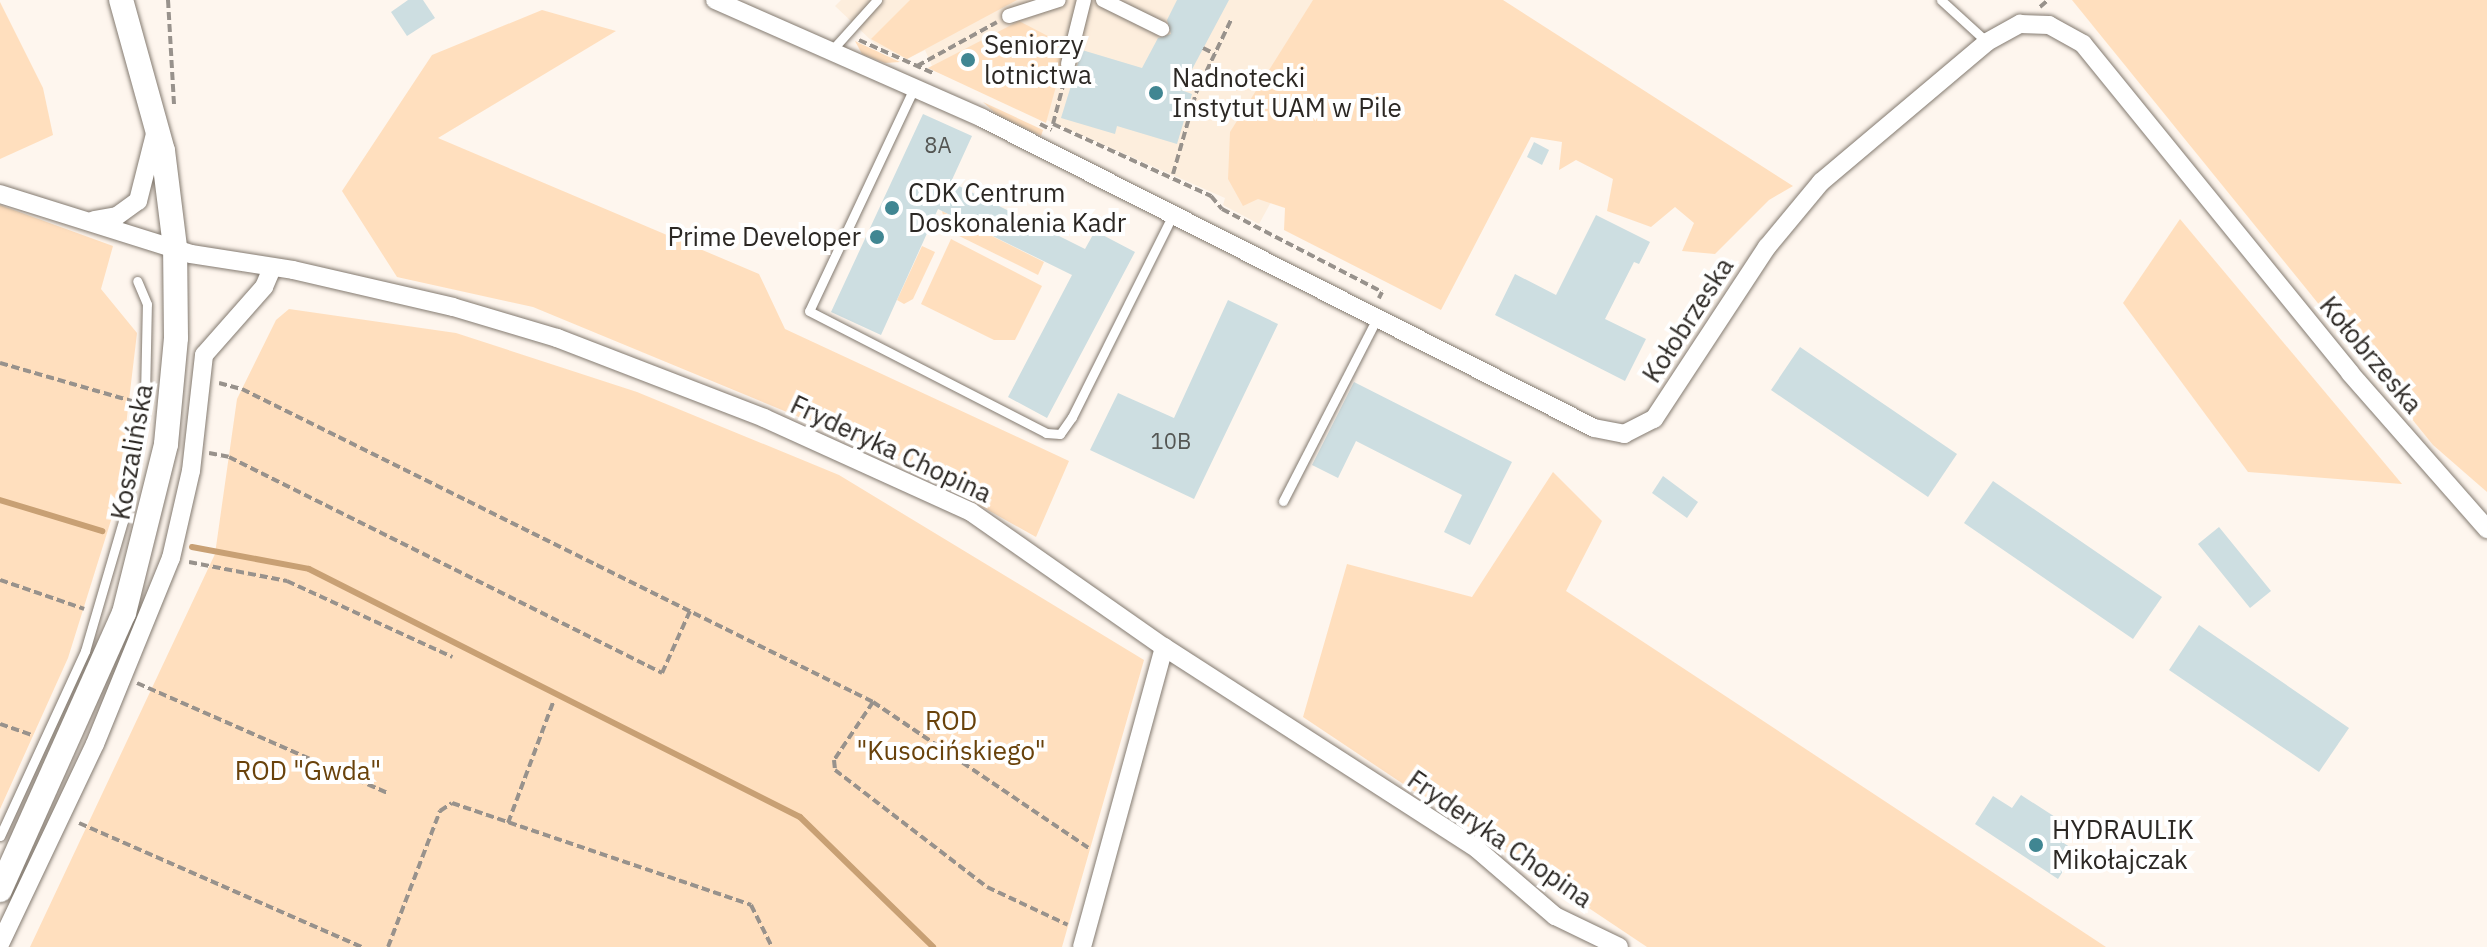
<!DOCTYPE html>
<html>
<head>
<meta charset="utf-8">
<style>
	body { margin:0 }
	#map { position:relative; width:2487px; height:947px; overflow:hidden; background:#fef6ee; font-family:"IBM Plex Sans",sans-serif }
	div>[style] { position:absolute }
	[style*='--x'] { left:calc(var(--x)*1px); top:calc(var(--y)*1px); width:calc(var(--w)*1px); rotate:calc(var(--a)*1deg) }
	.built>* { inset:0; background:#fdeedd }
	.green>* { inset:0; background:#ffdfbe }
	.stream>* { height:6px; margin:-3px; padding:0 3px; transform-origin:3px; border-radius:3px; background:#c8a074 }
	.building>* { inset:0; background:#cddee1 }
	.path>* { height:4px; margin-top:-2px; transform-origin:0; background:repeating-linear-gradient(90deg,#98928c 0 8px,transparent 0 12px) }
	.roads { filter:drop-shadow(0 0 2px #837a70) drop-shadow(0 0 2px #837a70) }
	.service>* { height:9px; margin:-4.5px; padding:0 4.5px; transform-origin:4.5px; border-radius:4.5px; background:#fff }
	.pedestrian>* { height:14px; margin:-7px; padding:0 7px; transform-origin:7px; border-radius:7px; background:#fff }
	.minor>* { height:18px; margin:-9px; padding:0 9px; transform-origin:9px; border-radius:9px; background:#fff }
	.tertiary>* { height:24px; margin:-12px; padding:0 12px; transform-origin:12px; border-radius:12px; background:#fff }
	.dots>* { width:22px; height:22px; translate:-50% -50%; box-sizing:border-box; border:4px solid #fff; border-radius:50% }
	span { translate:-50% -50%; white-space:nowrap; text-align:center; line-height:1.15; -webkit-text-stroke:8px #fff; paint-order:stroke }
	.number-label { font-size:22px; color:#545653 }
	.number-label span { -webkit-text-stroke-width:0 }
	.poi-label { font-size:26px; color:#2c2824 }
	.left { translate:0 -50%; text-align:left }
	.right { translate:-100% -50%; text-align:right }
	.street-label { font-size:26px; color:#2c2824 }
	.park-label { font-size:26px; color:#69420b }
</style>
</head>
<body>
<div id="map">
	<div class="built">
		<div style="clip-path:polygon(841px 0,1382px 0,1259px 224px,1223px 205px,1225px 198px,928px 68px,932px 66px,925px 50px,907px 59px,875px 44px,835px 6px)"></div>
	</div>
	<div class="green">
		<div style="clip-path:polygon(910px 0,1017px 0,907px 59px,871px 39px)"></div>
		<div style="clip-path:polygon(1313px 0,1503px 0,1793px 186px,1769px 200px,1715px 254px,1682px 251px,1694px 223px,1675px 207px,1651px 227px,1607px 211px,1613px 179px,1576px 160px,1559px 170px,1562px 142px,1531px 137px,1441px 310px,1284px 230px,1285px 208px,1258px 199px,1243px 206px,1228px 179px,1230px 132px)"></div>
		<div style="clip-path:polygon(2072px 0,2487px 0,2487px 492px,2433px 445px)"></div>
		<div style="clip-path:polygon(0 2px,43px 88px,53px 135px,0 159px)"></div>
		<div style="clip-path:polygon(542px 10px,616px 31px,438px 138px,759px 274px,785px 329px,1069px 461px,1036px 537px,886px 453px,533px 307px,397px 277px,342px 191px,432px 55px)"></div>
		<div style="clip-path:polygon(1019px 21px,1067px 46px,1046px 123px,928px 68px)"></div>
		<div style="clip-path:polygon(855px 41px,900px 62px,885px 63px,862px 54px)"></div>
		<div style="clip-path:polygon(983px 102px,1043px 130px,1041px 136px,996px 114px)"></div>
		<div style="clip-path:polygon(0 205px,113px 246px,101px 289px,137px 333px,117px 501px,68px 658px,0 809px)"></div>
		<div style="clip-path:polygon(942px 211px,1044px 262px,1038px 275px,947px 230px)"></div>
		<div style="clip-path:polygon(2180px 219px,2402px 484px,2248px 472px,2123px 303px)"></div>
		<div style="clip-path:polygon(951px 239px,1042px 286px,1015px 340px,994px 340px,921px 304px)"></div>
		<div style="clip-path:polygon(922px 246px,935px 252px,913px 299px,904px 304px,897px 300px)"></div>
		<div style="clip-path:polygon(289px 309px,456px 333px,637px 392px,839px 475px,1144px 660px,1062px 947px,30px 947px,215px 554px,237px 399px,276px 320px)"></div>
		<div style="clip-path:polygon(1553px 472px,1602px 521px,1566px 591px,2106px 947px,1647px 947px,1303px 717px,1347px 564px,1472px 597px)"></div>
	</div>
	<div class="stream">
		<div style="--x:0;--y:500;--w:107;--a:16.9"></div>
		<div style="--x:192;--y:547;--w:119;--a:10.6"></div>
		<div style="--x:309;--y:569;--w:550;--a:26.8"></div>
		<div style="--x:800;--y:817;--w:186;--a:44.3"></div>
	</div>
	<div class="building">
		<div style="clip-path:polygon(408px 0,423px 0,435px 18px,407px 36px,391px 12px)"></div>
		<div style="clip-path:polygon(1177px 0,1229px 0,1181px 90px,1192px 94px,1177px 144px,1117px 126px,1115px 134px,1061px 118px,1082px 50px,1142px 68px,1158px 38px,1171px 34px,1167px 20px)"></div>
		<div style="clip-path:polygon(923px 114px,972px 136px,951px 182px,1085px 249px,1095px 231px,1135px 252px,1047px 418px,1008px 397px,1072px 275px,938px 209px,881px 335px,831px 312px)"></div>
		<div style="clip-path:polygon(1534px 142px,1549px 150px,1542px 165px,1527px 157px)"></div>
		<div style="clip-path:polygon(1596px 215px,1650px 242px,1639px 264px,1634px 262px,1605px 319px,1646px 339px,1625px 381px,1495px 315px,1515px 274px,1556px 295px)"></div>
		<div style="clip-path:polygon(1228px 300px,1278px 324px,1194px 499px,1090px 450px,1118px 393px,1174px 418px)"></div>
		<div style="clip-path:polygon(1800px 347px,1957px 454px,1928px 497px,1771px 390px)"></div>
		<div style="clip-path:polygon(1354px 382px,1512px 462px,1470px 545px,1444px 532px,1462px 495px,1356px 441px,1338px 478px,1312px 465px)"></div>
		<div style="clip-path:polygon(1663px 476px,1698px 502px,1687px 518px,1652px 493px)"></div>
		<div style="clip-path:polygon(1993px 481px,2162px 597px,2133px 639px,1964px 523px)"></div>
		<div style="clip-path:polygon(2219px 527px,2271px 591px,2250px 608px,2198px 544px)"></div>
		<div style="clip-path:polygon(2199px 625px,2349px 728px,2319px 772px,2169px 670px)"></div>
		<div style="clip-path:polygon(2021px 795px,2066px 824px,2056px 838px,2076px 851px,2058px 879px,1975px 824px,1993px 796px,2012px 808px)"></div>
	</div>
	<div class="path">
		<div style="--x:168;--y:0;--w:105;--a:86.7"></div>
		<div style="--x:2040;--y:7;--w:11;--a:-41"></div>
		<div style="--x:859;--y:40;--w:83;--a:24.1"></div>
		<div style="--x:1203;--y:48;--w:13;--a:27"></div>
		<div style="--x:917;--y:66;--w:91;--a:-28.8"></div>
		<div style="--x:1040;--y:124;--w:13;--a:27"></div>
		<div style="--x:1053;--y:124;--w:174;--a:24.5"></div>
		<div style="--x:1211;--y:196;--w:17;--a:50"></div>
		<div style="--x:1222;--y:209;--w:180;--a:27.4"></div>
		<div style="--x:1382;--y:292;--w:7;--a:117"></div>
		<div style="--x:1053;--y:124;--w:48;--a:-75.4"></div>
		<div style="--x:1173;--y:174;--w:84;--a:-74.1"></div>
		<div style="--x:1196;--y:93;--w:83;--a:-64.4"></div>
		<div style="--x:0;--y:363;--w:137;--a:16.1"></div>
		<div style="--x:219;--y:383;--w:24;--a:15"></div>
		<div style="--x:242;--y:389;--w:704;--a:26.38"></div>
		<div style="--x:873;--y:702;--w:262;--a:34.1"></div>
		<div style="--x:209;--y:453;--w:20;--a:11"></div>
		<div style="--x:229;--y:457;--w:484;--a:26.5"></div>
		<div style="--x:662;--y:673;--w:68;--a:-65.7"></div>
		<div style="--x:189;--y:562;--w:100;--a:11"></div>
		<div style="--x:287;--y:581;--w:182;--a:24.7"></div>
		<div style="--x:0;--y:580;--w:89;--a:19"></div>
		<div style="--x:137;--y:683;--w:274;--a:23.7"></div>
		<div style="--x:873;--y:702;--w:70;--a:123.9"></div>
		<div style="--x:834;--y:760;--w:10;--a:84"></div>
		<div style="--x:835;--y:770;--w:192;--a:37.6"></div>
		<div style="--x:987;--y:887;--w:89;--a:25.1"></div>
		<div style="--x:0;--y:724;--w:34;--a:19"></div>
		<div style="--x:79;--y:823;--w:309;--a:23.7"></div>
		<div style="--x:508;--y:823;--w:131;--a:-69.5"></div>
		<div style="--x:388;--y:947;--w:146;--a:-69.1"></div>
		<div style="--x:440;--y:811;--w:14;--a:-34"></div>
		<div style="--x:452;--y:803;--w:316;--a:18.8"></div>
		<div style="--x:751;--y:905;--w:47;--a:63.4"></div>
	</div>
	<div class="roads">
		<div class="service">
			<div style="--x:1941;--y:0;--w:62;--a:42.4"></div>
			<div style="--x:831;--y:51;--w:69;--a:-48"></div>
			<div style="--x:914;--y:88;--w:246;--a:115.2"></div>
			<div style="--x:809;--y:311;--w:267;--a:27.2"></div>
			<div style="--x:1046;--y:433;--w:14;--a:4"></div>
			<div style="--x:1060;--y:434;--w:21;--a:-55"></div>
			<div style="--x:1072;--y:417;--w:227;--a:-63.5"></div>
			<div style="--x:1283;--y:501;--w:208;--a:-62.8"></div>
			<div style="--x:0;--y:836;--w:204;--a:-65.3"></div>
			<div style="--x:85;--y:651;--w:135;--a:-73.7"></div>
			<div style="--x:123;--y:521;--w:127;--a:-80"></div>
			<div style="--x:145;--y:396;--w:92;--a:-88.8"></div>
			<div style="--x:147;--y:304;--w:25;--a:-113"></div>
		</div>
		<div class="pedestrian">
			<div style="--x:1103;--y:0;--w:66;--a:26.2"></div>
			<div style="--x:1009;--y:16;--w:52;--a:-17.7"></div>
			<div style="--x:1068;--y:64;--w:66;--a:-76"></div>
		</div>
		<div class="minor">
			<div style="--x:715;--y:0;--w:292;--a:23.8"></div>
			<div style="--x:982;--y:118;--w:686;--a:26.86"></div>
			<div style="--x:1594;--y:428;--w:31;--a:11"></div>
			<div style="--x:1624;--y:434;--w:34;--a:-27"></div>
			<div style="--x:1654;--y:419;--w:206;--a:-56.7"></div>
			<div style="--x:1767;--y:247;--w:85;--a:-50.3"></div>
			<div style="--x:1821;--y:182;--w:217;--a:-40.1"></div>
			<div style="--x:1987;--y:42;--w:38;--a:-29"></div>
			<div style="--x:2020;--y:24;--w:29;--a:2"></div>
			<div style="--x:2049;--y:25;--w:39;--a:29"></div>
			<div style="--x:2083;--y:44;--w:424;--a:50.9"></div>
			<div style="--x:2350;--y:373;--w:208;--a:48.7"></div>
			<div style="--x:0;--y:194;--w:200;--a:17.4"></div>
			<div style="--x:191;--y:254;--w:103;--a:8.9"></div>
			<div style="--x:293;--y:270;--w:164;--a:13"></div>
			<div style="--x:453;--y:307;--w:109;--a:16.6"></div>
			<div style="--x:557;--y:338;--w:222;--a:21.1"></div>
			<div style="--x:764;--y:418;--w:227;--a:24.4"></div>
			<div style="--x:971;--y:512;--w:236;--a:35"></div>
			<div style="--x:1164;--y:647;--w:373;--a:32.8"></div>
			<div style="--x:1477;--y:849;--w:103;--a:40.7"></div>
			<div style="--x:1555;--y:916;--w:71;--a:25.8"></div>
			<div style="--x:94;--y:220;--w:23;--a:-10"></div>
			<div style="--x:117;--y:216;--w:26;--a:-36"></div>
			<div style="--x:138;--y:201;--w:69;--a:-75.8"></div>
			<div style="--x:0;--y:944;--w:221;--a:-64.6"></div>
			<div style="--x:95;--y:744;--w:201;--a:-67.8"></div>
			<div style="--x:171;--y:558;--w:89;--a:-77.1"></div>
			<div style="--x:191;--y:471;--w:117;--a:-83.6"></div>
			<div style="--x:204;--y:355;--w:91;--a:-48.6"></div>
			<div style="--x:264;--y:287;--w:21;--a:-67"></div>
			<div style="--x:1082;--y:947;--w:311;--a:-74.7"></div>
		</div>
		<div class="tertiary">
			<div style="--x:0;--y:890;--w:303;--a:-65.9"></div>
			<div style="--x:124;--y:613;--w:174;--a:-76"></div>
			<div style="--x:166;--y:444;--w:106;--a:-84.6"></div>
			<div style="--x:176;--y:338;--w:91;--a:-90.6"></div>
			<div style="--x:175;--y:247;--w:97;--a:-97.1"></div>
			<div style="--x:163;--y:151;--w:157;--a:-105.5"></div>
		</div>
	</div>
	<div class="dots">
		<div style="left:968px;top:60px;background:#408692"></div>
		<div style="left:1156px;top:93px;background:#408692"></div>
		<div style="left:892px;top:208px;background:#408692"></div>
		<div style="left:877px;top:237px;background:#408692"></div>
		<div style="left:2036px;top:845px;background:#408692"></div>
	</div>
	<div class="number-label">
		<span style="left:938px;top:145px">8A</span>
		<span style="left:1171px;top:441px">10B</span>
	</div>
	<div class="poi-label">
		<span class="left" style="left:984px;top:60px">Seniorzy<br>lotnictwa</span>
		<span class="left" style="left:1172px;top:93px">Nadnotecki<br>Instytut UAM w Pile</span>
		<span class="left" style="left:908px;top:208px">CDK Centrum<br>Doskonalenia Kadr</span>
		<span class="right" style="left:861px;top:237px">Prime Developer</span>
		<span class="left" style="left:2052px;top:845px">HYDRAULIK<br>Mikołajczak</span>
	</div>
	<div class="street-label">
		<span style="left:1688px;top:320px;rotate:-57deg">Kołobrzeska</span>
		<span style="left:2371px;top:355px;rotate:50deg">Kołobrzeska</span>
		<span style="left:891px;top:449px;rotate:25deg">Fryderyka Chopina</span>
		<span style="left:132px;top:452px;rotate:-80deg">Koszalińska</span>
		<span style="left:1500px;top:839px;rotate:35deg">Fryderyka Chopina</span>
	</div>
	<div class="park-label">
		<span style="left:951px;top:736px">ROD<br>"Kusocińskiego"</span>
		<span style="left:308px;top:771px">ROD "Gwda"</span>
	</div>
</div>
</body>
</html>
